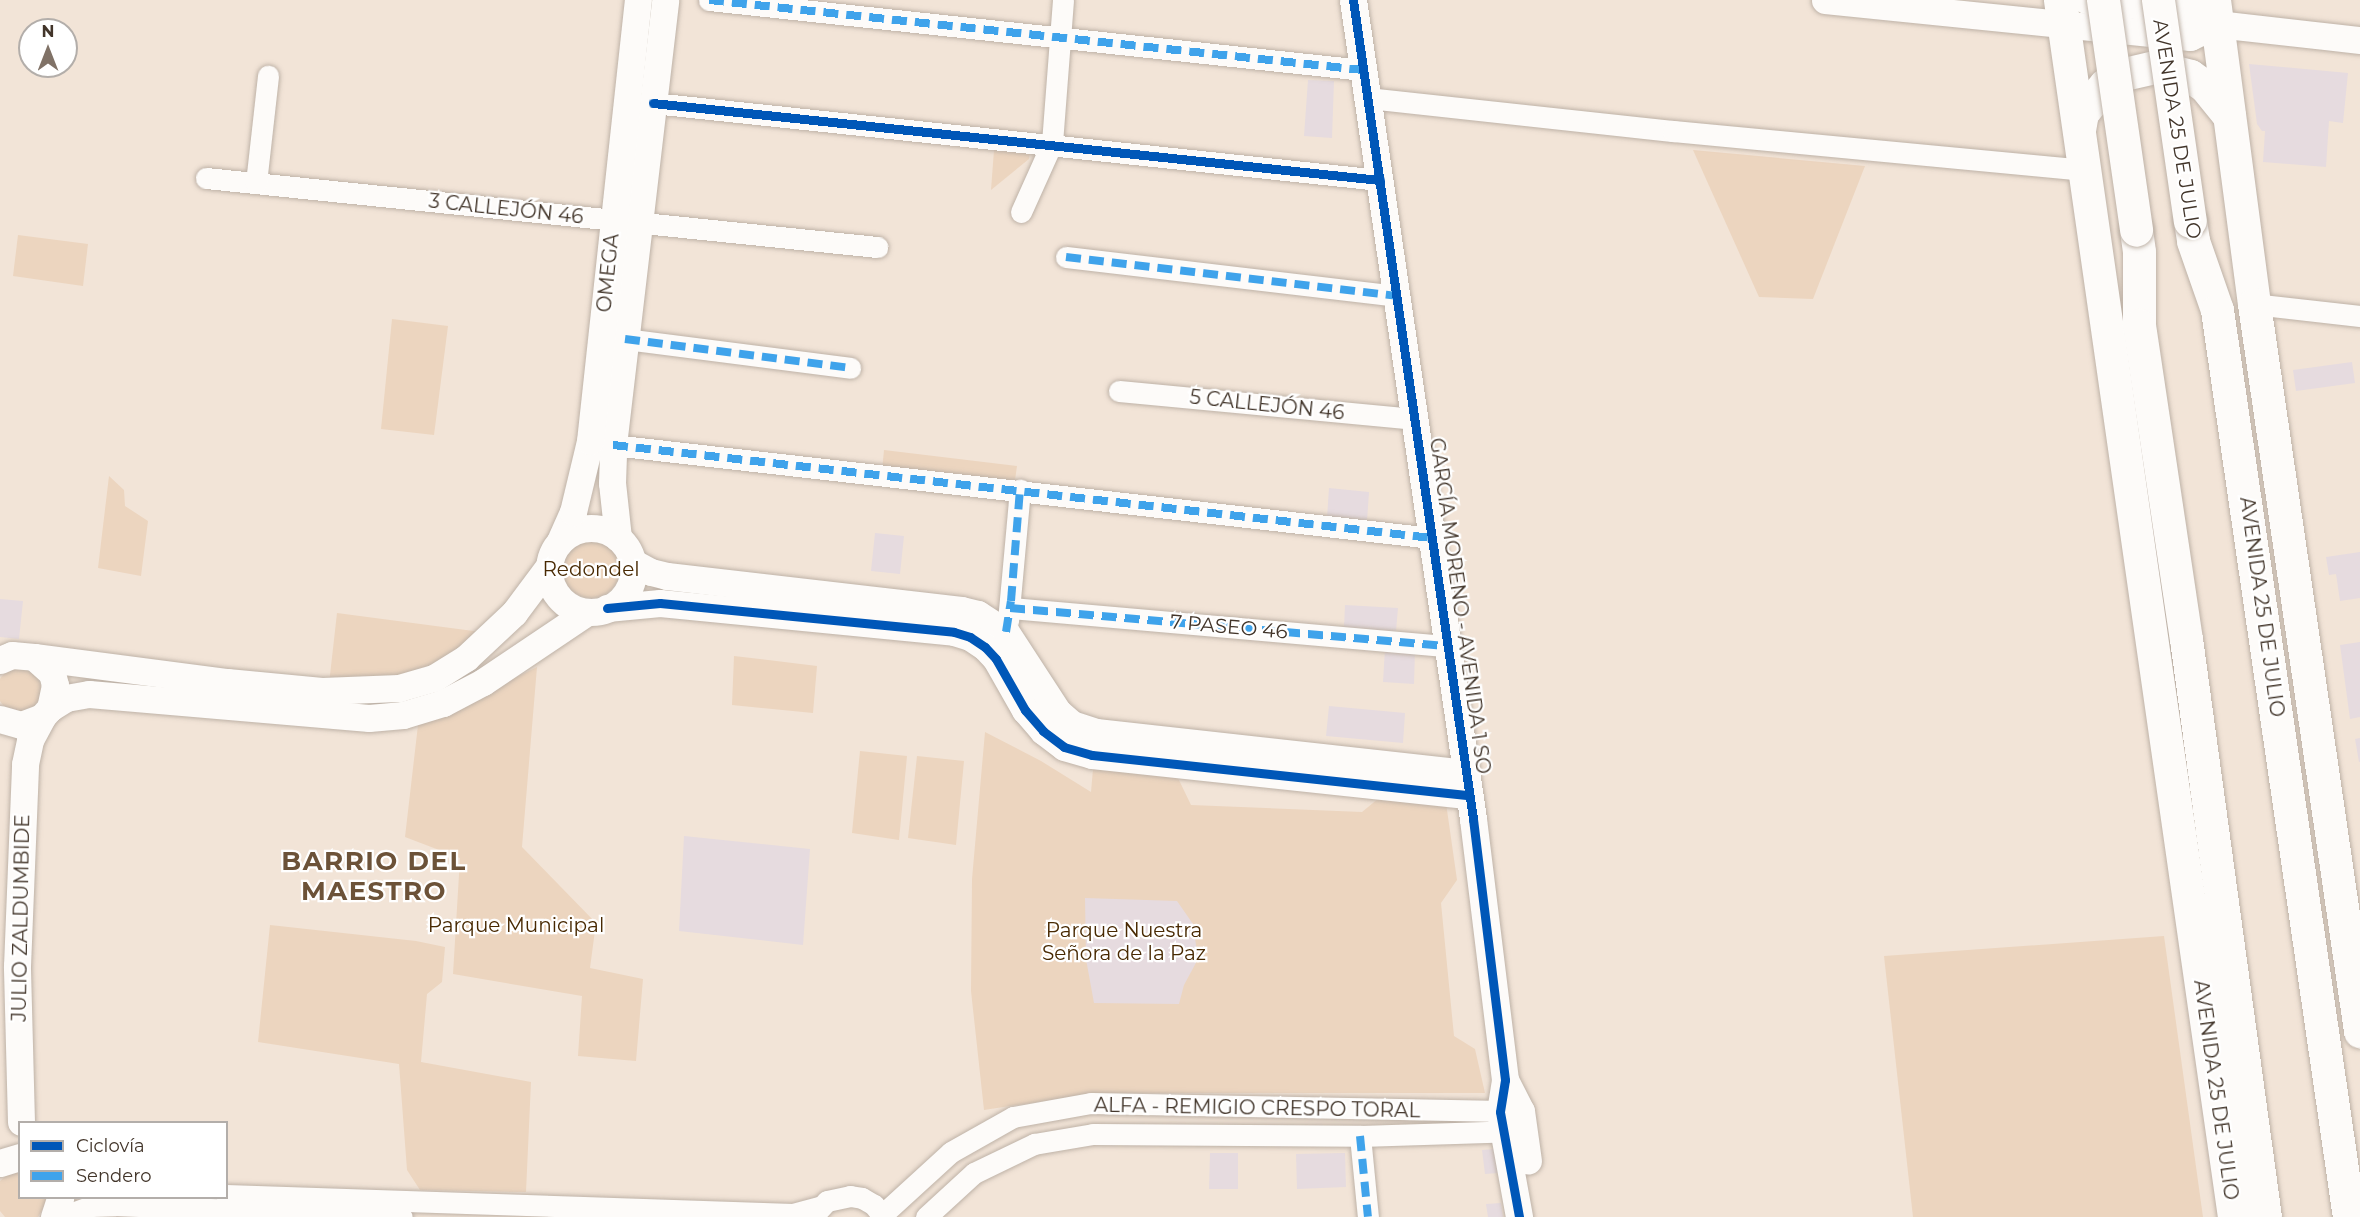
<!DOCTYPE html>
<html>
<head>
<meta charset="utf-8">
<style>
	body { margin:0 }
	#map { position:relative; width:2360px; height:1217px; overflow:hidden; background:#f2e4d7; font-family:Montserrat,sans-serif }
	div>[style] { position:absolute }
	[style*='--x'] { left:calc(var(--x)*1px); top:calc(var(--y)*1px); width:calc(var(--w)*1px); rotate:calc(var(--a)*1deg) }
	.green>* { inset:0; background:#ecd5bf }
	.round { border-radius:50% }
	.building>* { inset:0; background:#e6dbdf }
	.roads { filter:drop-shadow(0 0 2px #beb2a7) drop-shadow(0 0 2px #beb2a7) }
	.minor>* { height:21px; margin:-10.5px; padding:0 10.5px; transform-origin:10.5px; border-radius:10.5px; background:#fdfbf9 }
	.tertiary>* { height:27px; margin:-13.5px; padding:0 13.5px; transform-origin:13.5px; border-radius:13.5px; background:#fdfbf9 }
	.tertiary>.ring { margin:-13.5px; padding:0; box-sizing:content-box; background:none; border:27px solid #fdfbf9; border-radius:50% }
	.primary>* { height:33px; margin:-16.5px; padding:0 16.5px; transform-origin:16.5px; border-radius:16.5px; background:#fdfbf9 }
	.bridges { filter:drop-shadow(0 0 2px #beb2a7) drop-shadow(0 0 2px #beb2a7) }
	.primary-bridge>* { height:33px; margin:-16.5px; padding:0 16.5px; transform-origin:16.5px; border-radius:16.5px; background:#fdfbf9 }
	.quiet>* { height:8px; margin-top:-4px; transform-origin:0; background:repeating-linear-gradient(90deg,#3fa3eb 0 15px,transparent 0 23px) }
	.cycleway>* { height:9px; margin:-4.5px; padding:0 4.5px; transform-origin:4.5px; border-radius:4.5px; background:#0057b8 }
	span { translate:-50% -50%; white-space:nowrap; text-align:center; line-height:1.15; -webkit-text-stroke:4.5px #fff; paint-order:stroke }
	.street-label { font-size:20px; color:#42352a }
	.park-label { font-size:20px; color:#482902 }
	.district-label { font-size:26px; color:#6c5238; font-weight:700; letter-spacing:1.5px }
	.legend { position:absolute; left:18px; top:1121px; width:210px; height:78px; box-sizing:border-box; background:#fff; border:2px solid #b3aeaa; margin:0; padding:8px 10px; list-style:none; font-size:18px; color:#42352a }
	.legend li { display:flex; align-items:center; gap:12px; height:30px }
	.legend b { width:30px; border:2px solid #b3aeaa }
	.north { position:absolute; left:18px; top:18px; width:60px; height:60px; box-sizing:border-box; background:#fff; border:2px solid #b3aeaa; border-radius:50%; rotate:0deg; font-size:16px; font-weight:700; line-height:24px; text-align:center; color:#42352a }
	.north::after { content:''; display:block; margin:auto; width:21px; height:27px; background:#807267; clip-path:polygon(50% 0,100% 100%,50% 72%,0 100%) }
</style>
</head>
<body>
<div id="map">
	<div class="green">
		<div style="clip-path:polygon(994px 150px,1030px 152px,1029px 159px,991px 190px)"></div>
		<div style="clip-path:polygon(1693px 150px,1865px 166px,1813px 299px,1759px 297px)"></div>
		<div style="clip-path:polygon(18px 235px,88px 244px,83px 286px,13px 276px)"></div>
		<div style="clip-path:polygon(392px 319px,448px 326px,434px 435px,381px 429px)"></div>
		<div style="clip-path:polygon(884px 450px,1017px 466px,1014px 487px,882px 471px)"></div>
		<div style="clip-path:polygon(109px 476px,124px 490px,125px 506px,148px 521px,141px 576px,98px 568px)"></div>
		<div class="round" style="left:562px;top:540px;width:58px;height:58px"></div>
		<div style="clip-path:polygon(337px 613px,481px 632px,433px 672px,329px 684px)"></div>
		<div style="clip-path:polygon(734px 656px,817px 666px,813px 713px,732px 705px)"></div>
		<div style="clip-path:polygon(537px 667px,522px 847px,596px 923px,590px 968px,643px 979px,636px 1061px,578px 1056px,582px 996px,453px 974px,460px 858px,405px 837px,418px 725px)"></div>
		<div class="round" style="left:-3px;top:668px;width:44px;height:44px"></div>
		<div style="clip-path:polygon(985px 732px,1041px 761px,1091px 792px,1093px 769px,1178px 778px,1191px 805px,1362px 812px,1379px 798px,1446px 803px,1457px 880px,1441px 903px,1454px 1036px,1475px 1049px,1485px 1093px,1096px 1093px,984px 1110px,971px 991px,972px 879px)"></div>
		<div style="clip-path:polygon(860px 751px,907px 756px,899px 840px,852px 833px)"></div>
		<div style="clip-path:polygon(917px 756px,964px 761px,956px 845px,908px 838px)"></div>
		<div style="clip-path:polygon(270px 925px,416px 941px,445px 947px,442px 982px,427px 994px,421px 1062px,531px 1082px,526px 1192px,420px 1190px,407px 1170px,399px 1064px,258px 1042px)"></div>
		<div style="clip-path:polygon(2164px 936px,2203px 1217px,1913px 1217px,1884px 956px)"></div>
		<div style="clip-path:polygon(19px 1170px,20px 1198px,49px 1198px,38px 1217px,5px 1217px,0 1211px,0 1181px,10px 1172px)"></div>
	</div>
	<div class="building">
		<div style="clip-path:polygon(2249px 64px,2348px 73px,2343px 123px,2329px 121px,2326px 167px,2263px 162px,2265px 131px,2262px 131px,2257px 124px)"></div>
		<div style="clip-path:polygon(1308px 80px,1334px 81px,1332px 138px,1304px 136px)"></div>
		<div style="clip-path:polygon(2352px 362px,2355px 383px,2296px 391px,2293px 370px)"></div>
		<div style="clip-path:polygon(1329px 488px,1369px 492px,1367px 521px,1327px 518px)"></div>
		<div style="clip-path:polygon(875px 533px,904px 536px,900px 574px,871px 571px)"></div>
		<div style="clip-path:polygon(2360px 552px,2360px 598px,2340px 601px,2336px 574px,2329px 575px,2326px 557px)"></div>
		<div style="clip-path:polygon(0 599px,23px 601px,19px 639px,0 637px)"></div>
		<div style="clip-path:polygon(1345px 605px,1398px 608px,1396px 631px,1344px 628px)"></div>
		<div style="clip-path:polygon(2360px 642px,2360px 717px,2350px 719px,2340px 645px)"></div>
		<div style="clip-path:polygon(1385px 649px,1415px 651px,1414px 684px,1383px 682px)"></div>
		<div style="clip-path:polygon(1329px 706px,1405px 713px,1403px 743px,1326px 736px)"></div>
		<div style="clip-path:polygon(2360px 738px,2360px 762px,2359px 762px,2355px 739px)"></div>
		<div style="clip-path:polygon(684px 836px,810px 849px,803px 945px,679px 931px)"></div>
		<div style="clip-path:polygon(1085px 898px,1177px 901px,1193px 924px,1198px 959px,1184px 985px,1179px 1004px,1094px 1003px,1086px 959px)"></div>
		<div style="clip-path:polygon(1495px 1149px,1498px 1173px,1485px 1174px,1482px 1150px)"></div>
		<div style="clip-path:polygon(1210px 1153px,1238px 1153px,1238px 1189px,1209px 1189px)"></div>
		<div style="clip-path:polygon(1345px 1153px,1346px 1187px,1297px 1189px,1296px 1154px)"></div>
		<div style="clip-path:polygon(1501px 1203px,1503px 1217px,1488px 1217px,1486px 1204px)"></div>
	</div>
	<div class="roads">
		<div class="minor">
			<div style="--x:709;--y:0;--w:658;--a:6.11"></div>
			<div style="--x:1368;--y:98;--w:307;--a:6.2"></div>
			<div style="--x:1673;--y:131;--w:414;--a:5.4"></div>
			<div style="--x:653;--y:103;--w:731;--a:6.05"></div>
			<div style="--x:206;--y:178;--w:675;--a:5.87"></div>
			<div style="--x:256;--y:183;--w:108;--a:-83.6"></div>
			<div style="--x:1021;--y:212;--w:76;--a:-65.8"></div>
			<div style="--x:1052;--y:143;--w:143;--a:-85.6"></div>
			<div style="--x:1066;--y:257;--w:333;--a:6.7"></div>
			<div style="--x:2254;--y:304;--w:107;--a:6.5"></div>
			<div style="--x:625;--y:339;--w:227;--a:7.3"></div>
			<div style="--x:1119;--y:391;--w:296;--a:5.4"></div>
			<div style="--x:613;--y:445;--w:824;--a:6.48"></div>
			<div style="--x:1010;--y:608;--w:440;--a:5"></div>
			<div style="--x:1008;--y:621;--w:132;--a:-84.8"></div>
			<div style="--x:1360;--y:1136;--w:81;--a:84.4"></div>
			<div style="--x:226;--y:1195;--w:567;--a:1.92"></div>
			<div style="--x:793;--y:1214;--w:27;--a:-15"></div>
			<div style="--x:882;--y:1215;--w:93;--a:-42.4"></div>
			<div style="--x:951;--y:1152;--w:71;--a:-29.4"></div>
			<div style="--x:1013;--y:1117;--w:79;--a:-10.2"></div>
			<div style="--x:1091;--y:1103;--w:424;--a:1.1"></div>
			<div style="--x:61;--y:1217;--w:32;--a:-20"></div>
			<div style="--x:91;--y:1206;--w:24;--a:-2"></div>
			<div style="--x:115;--y:1205;--w:287;--a:2.4"></div>
			<div style="--x:812;--y:1217;--w:22;--a:-47"></div>
			<div style="--x:827;--y:1201;--w:24;--a:-12"></div>
			<div style="--x:850;--y:1196;--w:12;--a:9"></div>
			<div style="--x:862;--y:1198;--w:14;--a:30"></div>
			<div style="--x:874;--y:1205;--w:15;--a:53"></div>
			<div style="--x:926;--y:1217;--w:65;--a:-42.5"></div>
			<div style="--x:974;--y:1173;--w:67;--a:-25.8"></div>
			<div style="--x:1034;--y:1144;--w:60;--a:-9.6"></div>
			<div style="--x:1093;--y:1134;--w:267;--a:0.4"></div>
			<div style="--x:1360;--y:1136;--w:158;--a:-1.8"></div>
		</div>
		<div class="tertiary">
			<div style="--x:1353;--y:0;--w:828;--a:81.66"></div>
			<div style="--x:1473;--y:819;--w:263;--a:83"></div>
			<div style="--x:1505;--y:1080;--w:32;--a:99"></div>
			<div style="--x:1500;--y:1112;--w:107;--a:79.7"></div>
			<div style="--x:1825;--y:0;--w:367;--a:5.8"></div>
			<div style="--x:2190;--y:37;--w:30;--a:-26"></div>
			<div style="--x:2086;--y:0;--w:108;--a:5.9"></div>
			<div style="--x:2193;--y:11;--w:27;--a:28"></div>
			<div style="--x:2217;--y:24;--w:144;--a:6.4"></div>
			<div class="ring" style="left:549px;top:528px;width:57px;height:57px"></div>
			<div style="--x:618;--y:538;--w:55;--a:-96.2"></div>
			<div style="--x:612;--y:483;--w:38;--a:-88"></div>
			<div style="--x:613;--y:445;--w:448;--a:-83.3"></div>
			<div style="--x:560;--y:541;--w:32;--a:-66"></div>
			<div style="--x:573;--y:512;--w:73;--a:-76.5"></div>
			<div style="--x:590;--y:441;--w:444;--a:-83.8"></div>
			<div style="--x:632;--y:562;--w:21;--a:28"></div>
			<div style="--x:651;--y:572;--w:16;--a:14"></div>
			<div style="--x:667;--y:576;--w:296;--a:6.6"></div>
			<div style="--x:961;--y:610;--w:17;--a:13"></div>
			<div style="--x:978;--y:614;--w:33;--a:33"></div>
			<div style="--x:1006;--y:632;--w:95;--a:57"></div>
			<div style="--x:1058;--y:712;--w:18;--a:41"></div>
			<div style="--x:1072;--y:724;--w:25;--a:18"></div>
			<div style="--x:1096;--y:732;--w:372;--a:6.3"></div>
			<div style="--x:607;--y:608;--w:53;--a:-5.4"></div>
			<div style="--x:660;--y:603;--w:295;--a:5.6"></div>
			<div style="--x:954;--y:632;--w:17;--a:17"></div>
			<div style="--x:970;--y:637;--w:18;--a:34"></div>
			<div style="--x:985;--y:647;--w:16;--a:47"></div>
			<div style="--x:996;--y:659;--w:59;--a:60.4"></div>
			<div style="--x:1025;--y:710;--w:28;--a:49"></div>
			<div style="--x:1043;--y:731;--w:26;--a:37"></div>
			<div style="--x:1064;--y:747;--w:29;--a:16"></div>
			<div style="--x:1092;--y:755;--w:379;--a:6.1"></div>
			<div style="--x:34;--y:657;--w:195;--a:7.4"></div>
			<div style="--x:227;--y:682;--w:95;--a:5.4"></div>
			<div style="--x:322;--y:691;--w:77;--a:-2.2"></div>
			<div style="--x:399;--y:688;--w:36;--a:-16"></div>
			<div style="--x:434;--y:678;--w:38;--a:-32"></div>
			<div style="--x:466;--y:658;--w:66;--a:-43.2"></div>
			<div style="--x:514;--y:613;--w:59;--a:-53.3"></div>
			<div style="--x:0;--y:660;--w:13;--a:-23"></div>
			<div style="--x:12;--y:655;--w:22;--a:5"></div>
			<div style="--x:34;--y:657;--w:24;--a:42"></div>
			<div style="--x:52;--y:673;--w:12;--a:76"></div>
			<div style="--x:55;--y:685;--w:24;--a:102"></div>
			<div style="--x:50;--y:708;--w:12;--a:132"></div>
			<div style="--x:42;--y:717;--w:22;--a:159"></div>
			<div style="--x:21;--y:725;--w:22;--a:-164"></div>
			<div style="--x:50;--y:708;--w:19;--a:-32"></div>
			<div style="--x:66;--y:698;--w:23;--a:-10"></div>
			<div style="--x:89;--y:694;--w:281;--a:4.9"></div>
			<div style="--x:369;--y:718;--w:34;--a:-5"></div>
			<div style="--x:403;--y:715;--w:42;--a:-16.7"></div>
			<div style="--x:443;--y:703;--w:45;--a:-27.7"></div>
			<div style="--x:483;--y:682;--w:125;--a:-33.9"></div>
			<div style="--x:1505;--y:1080;--w:35;--a:63"></div>
			<div style="--x:1521;--y:1111;--w:50;--a:82"></div>
			<div style="--x:21;--y:1122;--w:156;--a:-91.5"></div>
			<div style="--x:17;--y:966;--w:202;--a:-87.7"></div>
			<div style="--x:25;--y:764;--w:25;--a:-78"></div>
			<div style="--x:30;--y:740;--w:26;--a:-62"></div>
			<div style="--x:0;--y:1163;--w:21;--a:-17"></div>
			<div style="--x:54;--y:1217;--w:20;--a:-72"></div>
		</div>
		<div class="primary">
			<div style="--x:2060;--y:0;--w:1229;--a:81.86"></div>
			<div style="--x:2214;--y:0;--w:307;--a:82.5"></div>
			<div style="--x:2254;--y:304;--w:735;--a:81.7"></div>
			<div style="--x:2079;--y:130;--w:17;--a:-80"></div>
			<div style="--x:2082;--y:113;--w:36;--a:-51"></div>
			<div style="--x:2105;--y:85;--w:18;--a:-34"></div>
			<div style="--x:2120;--y:75;--w:36;--a:-13"></div>
			<div style="--x:2155;--y:67;--w:36;--a:14"></div>
			<div style="--x:2190;--y:76;--w:18;--a:34"></div>
			<div style="--x:2205;--y:86;--w:38;--a:51"></div>
			<div style="--x:2190;--y:221;--w:20;--a:81"></div>
			<div style="--x:2193;--y:241;--w:73;--a:70.8"></div>
			<div style="--x:2217;--y:310;--w:917;--a:81.72"></div>
			<div style="--x:2136;--y:230;--w:22;--a:82"></div>
			<div style="--x:2139;--y:252;--w:73;--a:90"></div>
			<div style="--x:2139;--y:325;--w:317;--a:81.5"></div>
			<div style="--x:2186;--y:639;--w:583;--a:82.22"></div>
		</div>
	</div>
	<div class="bridges">
		<div class="primary-bridge">
			<div style="--x:2103;--y:0;--w:232;--a:81.8"></div>
			<div style="--x:2158;--y:0;--w:223;--a:81.8"></div>
		</div>
	</div>
	<div class="quiet">
		<div style="--x:709;--y:0;--w:658;--a:6.11"></div>
		<div style="--x:1066;--y:257;--w:333;--a:6.7"></div>
		<div style="--x:625;--y:339;--w:227;--a:7.3"></div>
		<div style="--x:613;--y:445;--w:824;--a:6.48"></div>
		<div style="--x:1010;--y:608;--w:440;--a:5"></div>
		<div style="--x:1006;--y:632;--w:31;--a:-81"></div>
		<div style="--x:1011;--y:601;--w:111;--a:-85.4"></div>
		<div style="--x:1360;--y:1136;--w:81;--a:84.4"></div>
	</div>
	<div class="cycleway">
		<div style="--x:1353;--y:0;--w:828;--a:81.66"></div>
		<div style="--x:1473;--y:819;--w:263;--a:83"></div>
		<div style="--x:1505;--y:1080;--w:32;--a:99"></div>
		<div style="--x:1500;--y:1112;--w:107;--a:79.7"></div>
		<div style="--x:653;--y:103;--w:731;--a:6.05"></div>
		<div style="--x:607;--y:608;--w:53;--a:-5.4"></div>
		<div style="--x:660;--y:603;--w:295;--a:5.6"></div>
		<div style="--x:954;--y:632;--w:17;--a:17"></div>
		<div style="--x:970;--y:637;--w:18;--a:34"></div>
		<div style="--x:985;--y:647;--w:16;--a:47"></div>
		<div style="--x:996;--y:659;--w:59;--a:60.4"></div>
		<div style="--x:1025;--y:710;--w:28;--a:49"></div>
		<div style="--x:1043;--y:731;--w:26;--a:37"></div>
		<div style="--x:1064;--y:747;--w:29;--a:16"></div>
		<div style="--x:1092;--y:755;--w:379;--a:6.1"></div>
	</div>
	<div class="street-label">
		<span style="left:2177px;top:129px;rotate:81deg">AVENIDA 25 DE JULIO</span>
		<span style="left:506px;top:209px;rotate:6deg">3 CALLEJÓN 46</span>
		<span style="left:608px;top:273px;rotate:-84deg">OMEGA</span>
		<span style="left:1267px;top:405px;rotate:6deg">5 CALLEJÓN 46</span>
		<span style="left:1460px;top:606px;rotate:82deg">GARCÍA MORENO - AVENIDA 1 SO</span>
		<span style="left:2262px;top:607px;rotate:82deg">AVENIDA 25 DE JULIO</span>
		<span style="left:1229px;top:627px;rotate:5deg">7 PASEO 46</span>
		<span style="left:21px;top:918px;rotate:-89deg">JULIO ZALDUMBIDE</span>
		<span style="left:2216px;top:1090px;rotate:82deg">AVENIDA 25 DE JULIO</span>
		<span style="left:1257px;top:1108px;rotate:1deg">ALFA - REMIGIO CRESPO TORAL</span>
	</div>
	<div class="park-label">
		<span style="left:591px;top:569px">Redondel</span>
		<span style="left:516px;top:925px">Parque Municipal</span>
		<span style="left:1124px;top:942px">Parque Nuestra<br>Señora de la Paz</span>
	</div>
	<div class="district-label">
		<span style="left:374px;top:877px">BARRIO DEL<br>MAESTRO</span>
	</div>
	<ul class="legend">
	<li><b style="height:8px;background:#0057b8"></b>Ciclovía</li>
	<li><b style="height:8px;background:#3fa3eb"></b>Sendero</li>
	</ul>
	<div class="north">N</div>
</div>
</body>
</html>
